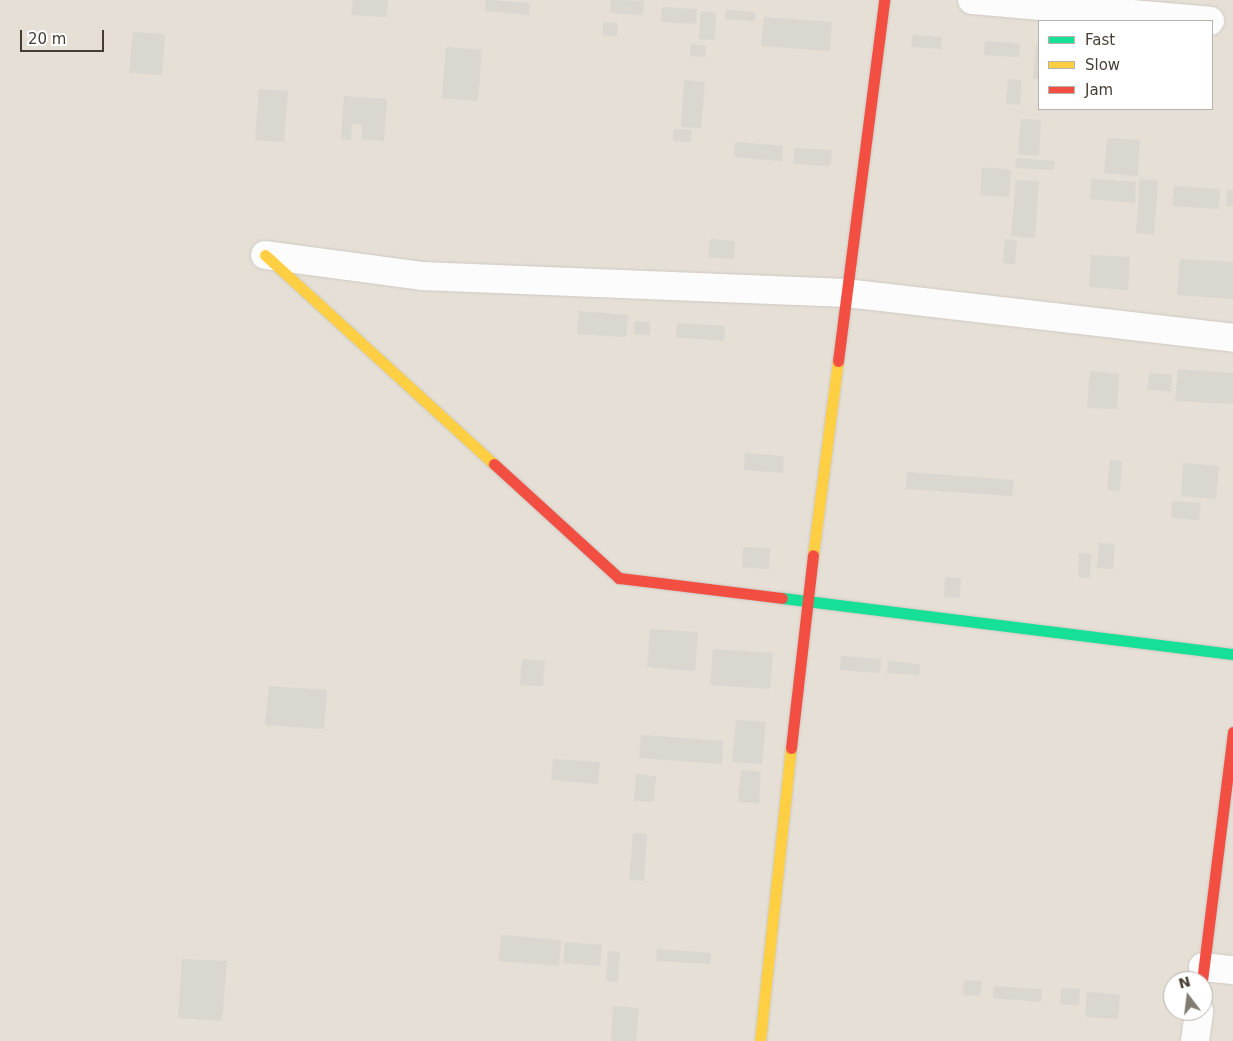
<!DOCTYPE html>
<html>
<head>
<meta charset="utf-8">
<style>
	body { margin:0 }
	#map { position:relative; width:1233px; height:1041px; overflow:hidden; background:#f0ede8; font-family:"DejaVu Sans",sans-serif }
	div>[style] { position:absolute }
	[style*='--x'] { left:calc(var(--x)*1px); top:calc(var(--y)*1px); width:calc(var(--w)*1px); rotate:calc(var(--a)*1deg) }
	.residential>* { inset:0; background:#e5dfd5 }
	.building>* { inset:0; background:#dad6d0 }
	.roads { filter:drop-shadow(0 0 1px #ccc9c4) drop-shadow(0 0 1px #ccc9c4) }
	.street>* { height:28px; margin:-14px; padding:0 14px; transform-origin:14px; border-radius:14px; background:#fdfcfc }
	.fast>* { height:11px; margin:-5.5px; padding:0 5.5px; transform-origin:5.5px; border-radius:5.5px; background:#16e098 }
	.slow>* { height:11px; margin:-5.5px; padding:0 5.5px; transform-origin:5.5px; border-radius:5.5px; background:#ffcf43 }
	.jam>* { height:11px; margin:-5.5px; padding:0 5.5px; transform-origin:5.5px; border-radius:5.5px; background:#f24e42 }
	span { translate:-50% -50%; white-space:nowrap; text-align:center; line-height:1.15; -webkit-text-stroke:4px #fff; paint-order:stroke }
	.legend { position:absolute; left:1038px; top:20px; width:175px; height:90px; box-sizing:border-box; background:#fff; border:1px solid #b5b2ad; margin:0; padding:6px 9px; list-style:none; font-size:15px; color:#463e33 }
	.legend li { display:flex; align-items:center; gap:10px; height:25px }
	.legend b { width:25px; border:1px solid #b5b2ad }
	.north { position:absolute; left:1163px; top:971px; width:50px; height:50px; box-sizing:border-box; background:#fff; border:1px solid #b5b2ad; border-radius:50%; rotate:345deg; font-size:14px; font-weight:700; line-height:20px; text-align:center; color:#463e33 }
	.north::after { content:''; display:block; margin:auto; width:18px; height:22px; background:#827b72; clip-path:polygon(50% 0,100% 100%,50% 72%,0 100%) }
	.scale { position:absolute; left:20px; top:30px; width:84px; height:22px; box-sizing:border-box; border:2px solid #463e33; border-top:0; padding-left:6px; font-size:15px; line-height:18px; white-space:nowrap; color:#463e33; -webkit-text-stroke:4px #fff; paint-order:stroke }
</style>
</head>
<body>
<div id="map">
	<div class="residential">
		<div style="clip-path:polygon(evenodd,0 0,1233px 0,1233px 1041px,0 1041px,0 0,1039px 21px,1212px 21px,1212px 109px,1039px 109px,1039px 21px,0 0,1173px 981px,1203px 981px,1203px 1011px,1173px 1011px,1173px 981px)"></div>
	</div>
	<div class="building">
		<div style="clip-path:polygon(353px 0,388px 0,387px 17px,351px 15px)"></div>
		<div style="clip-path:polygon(486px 0,530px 3px,529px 15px,485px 11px)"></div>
		<div style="clip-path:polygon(611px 0,644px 1px,643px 15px,610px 13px)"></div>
		<div style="clip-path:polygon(662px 7px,697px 9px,696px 24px,661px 22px)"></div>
		<div style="clip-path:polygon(726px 10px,755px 12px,755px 21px,725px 19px)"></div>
		<div style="clip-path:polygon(701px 11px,716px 13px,715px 40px,699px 39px)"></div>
		<div style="clip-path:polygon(764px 17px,832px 22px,830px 51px,761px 46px)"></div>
		<div style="clip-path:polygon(603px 22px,618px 23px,617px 37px,603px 35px)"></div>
		<div style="clip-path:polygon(133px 32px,165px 34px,162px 75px,129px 73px)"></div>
		<div style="clip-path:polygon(913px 35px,942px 37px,941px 49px,911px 47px)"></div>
		<div style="clip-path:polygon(985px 41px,1020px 44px,1019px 57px,984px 55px)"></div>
		<div style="clip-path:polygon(691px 44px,706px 46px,705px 57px,690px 56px)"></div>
		<div style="clip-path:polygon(1036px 45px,1039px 46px,1039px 79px,1033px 79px)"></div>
		<div style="clip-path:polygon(446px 47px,482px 50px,478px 101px,442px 98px)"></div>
		<div style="clip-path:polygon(1008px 79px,1021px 80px,1020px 105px,1006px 104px)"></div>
		<div style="clip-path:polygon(684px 80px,705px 82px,701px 128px,681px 127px)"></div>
		<div style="clip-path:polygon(259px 89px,288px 91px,284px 142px,255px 140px)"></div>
		<div style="clip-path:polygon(344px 96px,387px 99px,384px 141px,362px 139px,362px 125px,352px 124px,351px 140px,341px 139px)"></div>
		<div style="clip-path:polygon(1021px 119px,1041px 120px,1039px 156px,1018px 154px)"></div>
		<div style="clip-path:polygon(674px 129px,692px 130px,691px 142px,673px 141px)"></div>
		<div style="clip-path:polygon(1107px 138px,1140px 140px,1138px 176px,1104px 173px)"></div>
		<div style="clip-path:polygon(735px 142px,783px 146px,782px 161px,734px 157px)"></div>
		<div style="clip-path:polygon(795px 148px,832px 150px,830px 166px,793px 164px)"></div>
		<div style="clip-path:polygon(1016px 158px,1055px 161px,1054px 170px,1015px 168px)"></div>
		<div style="clip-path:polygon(982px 167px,1011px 170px,1009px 197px,980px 195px)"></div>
		<div style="clip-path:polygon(1092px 179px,1136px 182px,1135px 203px,1090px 199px)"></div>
		<div style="clip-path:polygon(1140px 179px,1158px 181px,1154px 235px,1136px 233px)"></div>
		<div style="clip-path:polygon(1016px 180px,1039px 181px,1035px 238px,1011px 236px)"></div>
		<div style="clip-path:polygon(1174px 186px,1220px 189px,1219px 209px,1172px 206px)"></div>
		<div style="clip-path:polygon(1227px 190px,1233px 190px,1233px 206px,1226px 206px)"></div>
		<div style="clip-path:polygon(710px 239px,735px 241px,734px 259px,708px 257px)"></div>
		<div style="clip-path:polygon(1005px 239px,1017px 240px,1015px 264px,1003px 263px)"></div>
		<div style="clip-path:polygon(1091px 255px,1130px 257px,1128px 290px,1089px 287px)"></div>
		<div style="clip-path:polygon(1180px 259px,1233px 262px,1233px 299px,1177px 295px)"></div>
		<div style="clip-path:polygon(579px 311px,628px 315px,626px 337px,577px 334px)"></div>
		<div style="clip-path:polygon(635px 321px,650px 322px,650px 335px,634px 334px)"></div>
		<div style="clip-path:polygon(677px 323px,725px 326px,724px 341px,676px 337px)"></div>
		<div style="clip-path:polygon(1178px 369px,1233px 373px,1233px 404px,1175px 401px)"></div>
		<div style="clip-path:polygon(1090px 371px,1119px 374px,1117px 409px,1087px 408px)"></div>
		<div style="clip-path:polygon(1149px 373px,1172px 375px,1171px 391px,1147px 390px)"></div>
		<div style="clip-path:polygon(745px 453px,784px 456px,783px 473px,744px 470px)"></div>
		<div style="clip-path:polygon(1110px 460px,1122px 461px,1120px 491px,1107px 490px)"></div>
		<div style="clip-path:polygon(1183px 463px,1219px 466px,1216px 499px,1181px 496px)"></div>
		<div style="clip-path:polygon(907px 472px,1014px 480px,1012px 496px,906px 489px)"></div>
		<div style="clip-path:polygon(1172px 501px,1201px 503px,1199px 520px,1171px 518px)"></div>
		<div style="clip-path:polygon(1099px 543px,1115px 544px,1113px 569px,1097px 568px)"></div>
		<div style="clip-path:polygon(743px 547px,770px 548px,769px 569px,742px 567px)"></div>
		<div style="clip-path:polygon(1079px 553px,1091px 554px,1090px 578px,1078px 577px)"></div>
		<div style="clip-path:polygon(945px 577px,961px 578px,960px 598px,944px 597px)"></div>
		<div style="clip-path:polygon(650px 629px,698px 632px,695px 671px,647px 667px)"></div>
		<div style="clip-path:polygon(713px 649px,773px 653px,770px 689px,710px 685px)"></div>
		<div style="clip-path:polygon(841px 656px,881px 659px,880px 673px,840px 670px)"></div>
		<div style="clip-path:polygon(522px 659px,545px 661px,543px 686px,520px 685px)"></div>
		<div style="clip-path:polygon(888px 661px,920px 664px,919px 675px,887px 673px)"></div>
		<div style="clip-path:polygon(269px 686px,327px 690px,324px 729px,265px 725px)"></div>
		<div style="clip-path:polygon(736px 720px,766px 722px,762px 764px,732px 762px)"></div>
		<div style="clip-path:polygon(641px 735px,723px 741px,722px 764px,639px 758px)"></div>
		<div style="clip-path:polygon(553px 759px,600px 762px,598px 784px,551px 780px)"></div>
		<div style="clip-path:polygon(741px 770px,761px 772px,759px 803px,738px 802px)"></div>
		<div style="clip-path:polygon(636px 774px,656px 776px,654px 802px,634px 801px)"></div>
		<div style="clip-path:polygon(633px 833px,647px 834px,644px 881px,629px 880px)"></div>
		<div style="clip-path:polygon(501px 935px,561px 940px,559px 966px,499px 961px)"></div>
		<div style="clip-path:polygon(565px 942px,602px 945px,600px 966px,563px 963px)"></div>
		<div style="clip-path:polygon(657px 949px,711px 953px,710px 964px,656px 961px)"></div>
		<div style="clip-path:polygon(608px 951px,620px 952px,618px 982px,606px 981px)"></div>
		<div style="clip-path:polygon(182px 959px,227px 961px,222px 1021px,178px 1018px)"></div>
		<div style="clip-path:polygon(964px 980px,982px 981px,980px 996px,963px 995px)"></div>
		<div style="clip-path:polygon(994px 986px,1042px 989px,1041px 1002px,993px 998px)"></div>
		<div style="clip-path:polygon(1061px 988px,1080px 989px,1079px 1005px,1060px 1004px)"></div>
		<div style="clip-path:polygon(1087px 992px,1120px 995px,1118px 1019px,1085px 1017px)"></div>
		<div style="clip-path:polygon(613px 1006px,639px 1008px,636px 1041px,611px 1041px)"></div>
	</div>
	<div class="roads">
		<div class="street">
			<div style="--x:972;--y:0;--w:239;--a:5"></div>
			<div style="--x:265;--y:255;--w:159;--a:7.6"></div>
			<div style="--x:423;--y:276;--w:423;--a:2.3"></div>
			<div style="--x:846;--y:293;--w:390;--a:6.6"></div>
			<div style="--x:1203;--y:967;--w:30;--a:6"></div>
			<div style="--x:1195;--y:1041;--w:30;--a:-82"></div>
		</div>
		<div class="fast">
			<div style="--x:782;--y:598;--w:454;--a:7.1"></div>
		</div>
		<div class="slow">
			<div style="--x:265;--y:255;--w:310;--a:42.4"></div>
			<div style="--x:813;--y:555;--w:196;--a:-82.7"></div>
			<div style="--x:760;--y:1041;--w:295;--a:-84"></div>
		</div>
		<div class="jam">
			<div style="--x:838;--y:361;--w:364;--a:-82.7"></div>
			<div style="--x:494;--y:464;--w:169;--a:42.4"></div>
			<div style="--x:619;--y:578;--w:164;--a:7"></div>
			<div style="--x:791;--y:748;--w:194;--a:-83.5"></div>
			<div style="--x:1202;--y:981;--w:251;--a:-82.9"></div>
		</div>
	</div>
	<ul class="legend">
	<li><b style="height:6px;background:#16e098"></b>Fast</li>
	<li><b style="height:6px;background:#ffcf43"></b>Slow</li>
	<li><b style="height:6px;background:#f24e42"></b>Jam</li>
	</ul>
	<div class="north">N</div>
	<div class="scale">20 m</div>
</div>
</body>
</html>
